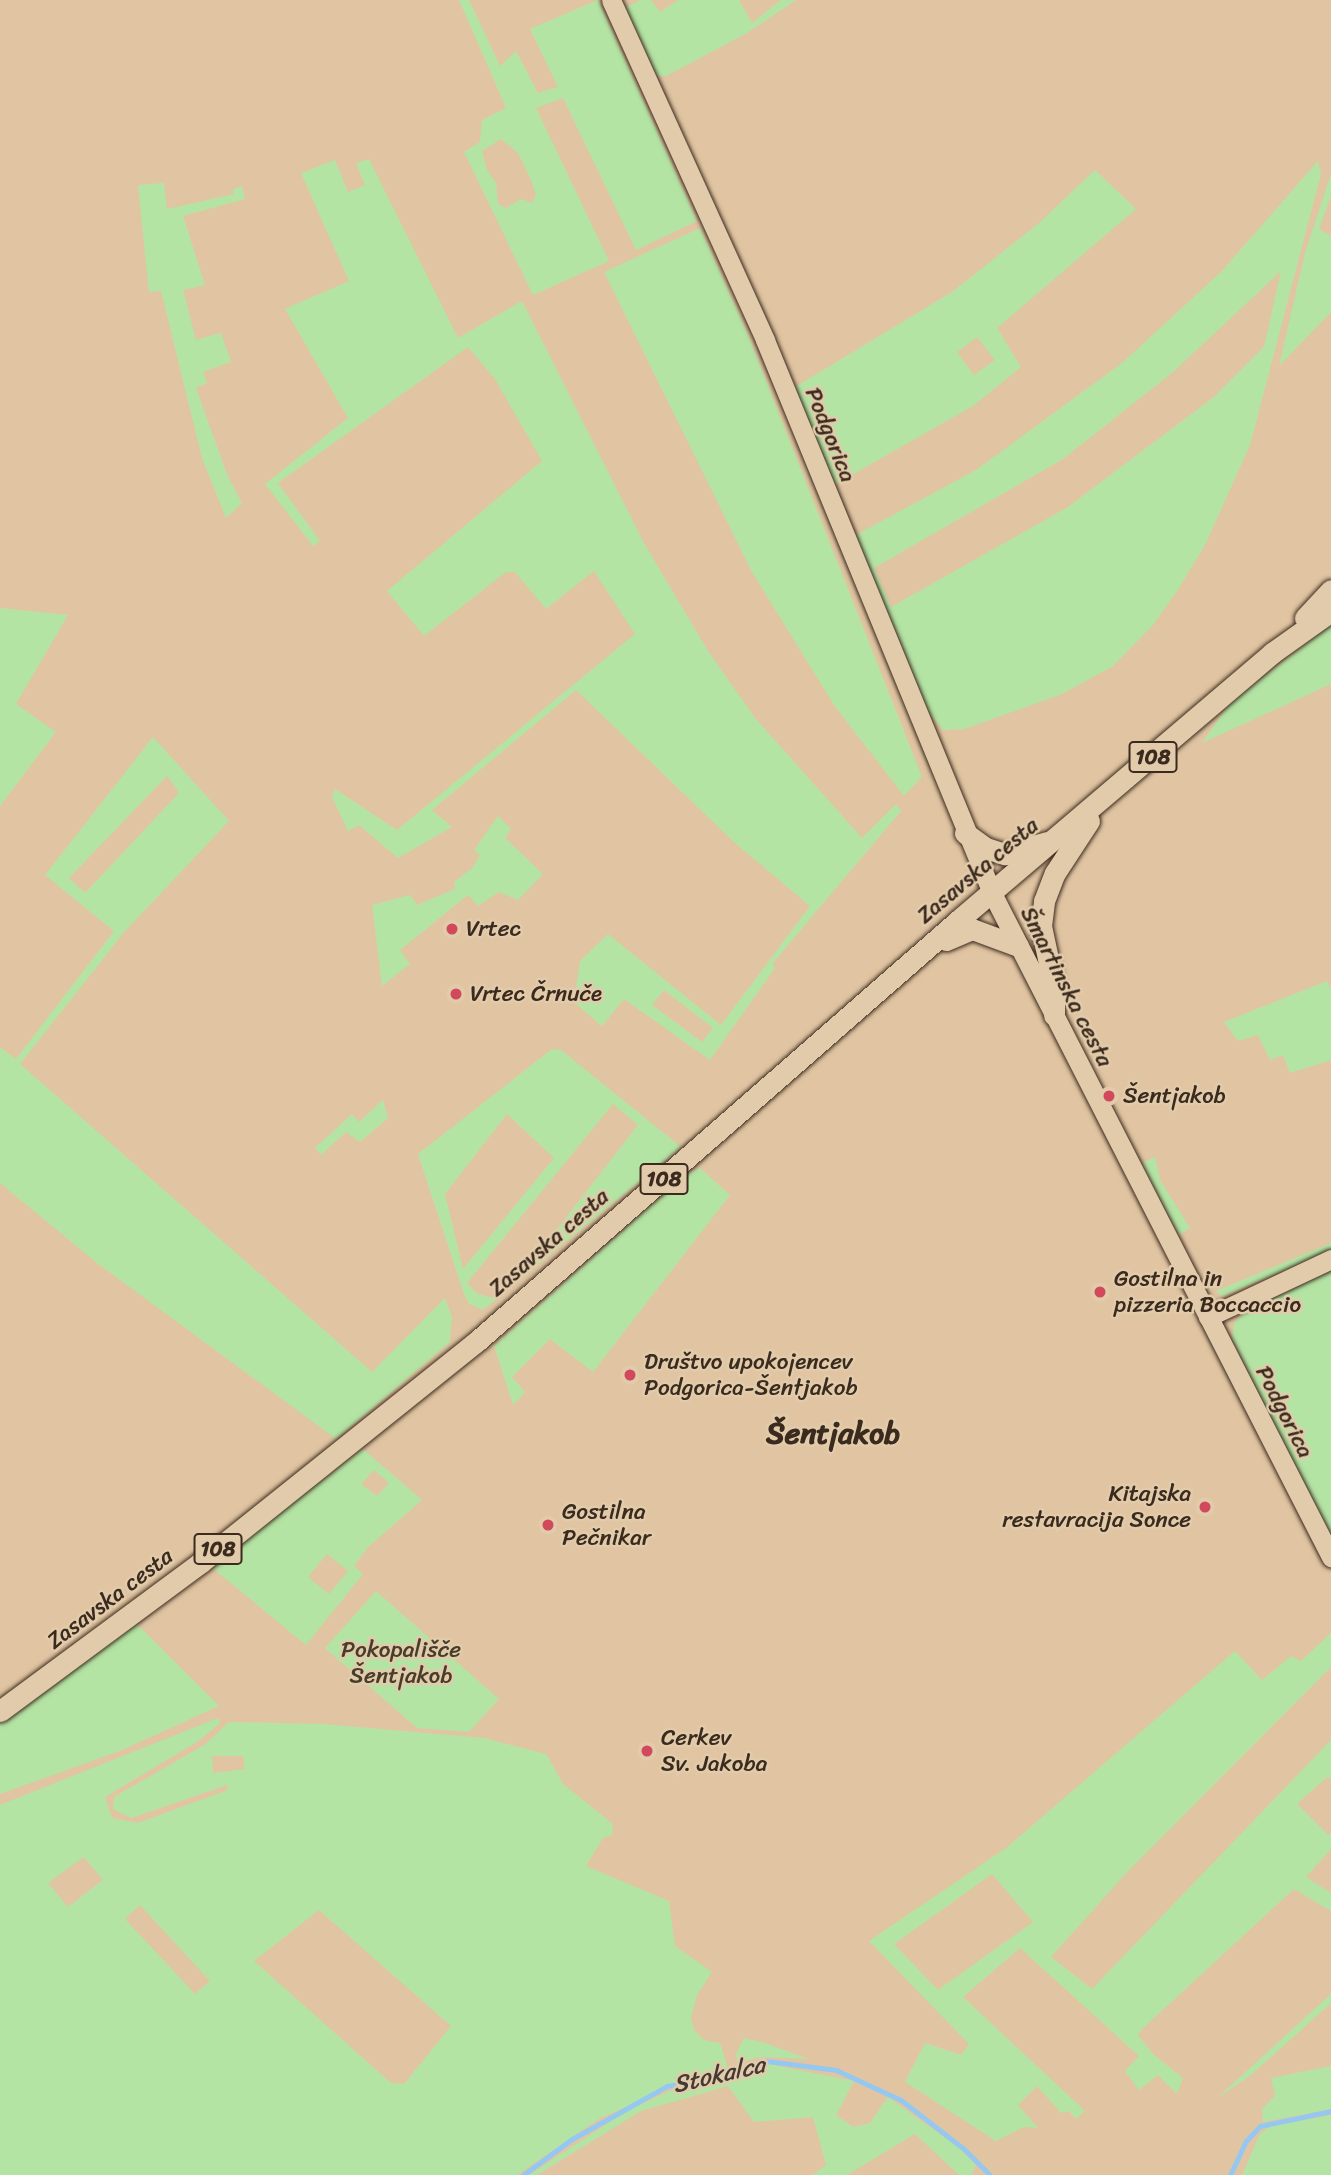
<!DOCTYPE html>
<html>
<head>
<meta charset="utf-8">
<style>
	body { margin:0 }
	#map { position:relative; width:1331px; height:2175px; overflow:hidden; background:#e1c5a2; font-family:Sriracha,sans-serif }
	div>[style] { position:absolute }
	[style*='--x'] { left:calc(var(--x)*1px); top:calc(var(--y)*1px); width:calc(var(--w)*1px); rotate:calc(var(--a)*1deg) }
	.green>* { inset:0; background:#b4e4a4 }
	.stream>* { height:5px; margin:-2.5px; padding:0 2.5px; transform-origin:2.5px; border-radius:2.5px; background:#94c8f1 }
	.roads { filter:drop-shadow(0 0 2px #3b2a1e) drop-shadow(0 0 2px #3b2a1e) }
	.secondary>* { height:19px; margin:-9.5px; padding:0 9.5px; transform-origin:9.5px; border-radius:9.5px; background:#e1cbaa }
	.primary>* { height:21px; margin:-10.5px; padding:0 10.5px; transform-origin:10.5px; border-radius:10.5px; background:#e1cbaa }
	.dots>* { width:19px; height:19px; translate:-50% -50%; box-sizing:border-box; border:4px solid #e1cbaa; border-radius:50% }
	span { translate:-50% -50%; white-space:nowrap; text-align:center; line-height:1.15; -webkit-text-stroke:5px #e1cbaa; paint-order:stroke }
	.shield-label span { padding:2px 5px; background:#e1cbaa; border:2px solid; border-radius:5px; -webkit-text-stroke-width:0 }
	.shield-label { font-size:21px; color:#3b2a1e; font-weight:700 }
	.street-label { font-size:23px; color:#3b2a1e }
	.poi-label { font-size:23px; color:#3b2a1e }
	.left { translate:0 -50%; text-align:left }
	.right { translate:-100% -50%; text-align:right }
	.park-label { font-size:23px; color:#473d2b }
	.water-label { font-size:24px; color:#443a33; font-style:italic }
	.district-label { font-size:30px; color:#3b2a1e; font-weight:700 }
</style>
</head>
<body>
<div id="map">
	<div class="green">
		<div style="clip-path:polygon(evenodd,459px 0,469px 0,500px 66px,516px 51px,538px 93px,558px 87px,530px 29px,598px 0,697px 221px,636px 250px,563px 98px,536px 108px,609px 261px,533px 295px,464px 152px,480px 142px,482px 120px,506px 108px,459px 0,501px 139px,518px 153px,531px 180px,536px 195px,532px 203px,521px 199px,506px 208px,498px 204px,496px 183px,487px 170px,482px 151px,501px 139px)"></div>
		<div style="clip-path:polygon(641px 0,651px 0,660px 12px,678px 0,739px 0,752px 23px,781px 0,796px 0,747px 33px,666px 76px,657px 76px,624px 8px)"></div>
		<div style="clip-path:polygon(evenodd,369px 159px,458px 338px,522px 301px,645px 545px,708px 651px,755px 718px,862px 838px,896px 804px,901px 811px,772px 964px,775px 968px,710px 1060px,624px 999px,602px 1026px,574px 1002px,580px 961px,608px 934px,721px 1025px,810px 906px,735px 843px,576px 690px,432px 810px,452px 827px,398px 858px,359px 825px,348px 831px,332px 797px,335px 789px,397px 830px,635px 634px,594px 571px,546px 609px,515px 572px,506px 572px,424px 636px,387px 591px,542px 461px,495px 379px,468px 347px,278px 483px,320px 541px,313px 546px,265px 484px,348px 418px,285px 309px,349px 281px,301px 173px,335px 160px,348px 192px,365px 185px,356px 163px,369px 159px,664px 990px,713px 1028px,702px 1042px,652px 1005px,664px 990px)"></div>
		<div style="clip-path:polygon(evenodd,1318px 161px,1321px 174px,1250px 445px,1206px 543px,1179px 588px,1153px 625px,1113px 666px,1062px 694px,964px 729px,943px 730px,926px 709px,854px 536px,976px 470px,1122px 363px,1221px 272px,1318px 161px,1281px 271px,1264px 347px,1214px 397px,1068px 507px,891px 607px,874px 568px,1063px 459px,1173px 372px,1281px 271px)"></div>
		<div style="clip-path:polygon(evenodd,1095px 170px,1136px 209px,997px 328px,1021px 367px,973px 406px,834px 485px,795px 387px,952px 292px,1039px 223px,1095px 170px,977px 337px,995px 360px,974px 375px,957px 352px,977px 337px)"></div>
		<div style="clip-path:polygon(1331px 174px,1331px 196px,1319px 229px,1331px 236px,1331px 312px,1279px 366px,1305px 253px)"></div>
		<div style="clip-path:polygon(164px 183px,167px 209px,234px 194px,233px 189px,242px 186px,245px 199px,183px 216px,205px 285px,183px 290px,196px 340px,221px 333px,231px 362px,203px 372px,207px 383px,196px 388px,228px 477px,242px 503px,226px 518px,202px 458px,161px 291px,149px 292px,138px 185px)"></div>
		<div style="clip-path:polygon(700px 228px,748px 335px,922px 777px,904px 796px,834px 705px,752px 572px,604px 272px)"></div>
		<div style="clip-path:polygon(0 608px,68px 615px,16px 704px,56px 732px,0 806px)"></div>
		<div style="clip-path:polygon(1331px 624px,1331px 684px,1202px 743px,1230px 703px)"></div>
		<div style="clip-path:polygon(evenodd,153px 737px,229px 821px,126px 930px,20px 1064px,372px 1372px,445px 1298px,452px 1317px,450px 1342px,336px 1439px,97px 1263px,0 1183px,0 1047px,16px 1059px,114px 931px,45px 875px,153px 737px,167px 776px,179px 793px,85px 893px,69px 878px,167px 776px)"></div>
		<div style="clip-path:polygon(498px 816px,511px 829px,505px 838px,543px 874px,518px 900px,499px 892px,478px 906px,468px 895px,400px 950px,410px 964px,382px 986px,372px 905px,410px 895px,417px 905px,455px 889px,454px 882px,472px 868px,480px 855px,474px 850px)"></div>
		<div style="clip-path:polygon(1327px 981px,1331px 988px,1331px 1060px,1290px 1073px,1283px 1055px,1270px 1060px,1258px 1035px,1238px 1041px,1224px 1022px)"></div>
		<div style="clip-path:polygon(evenodd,552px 1049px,561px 1050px,681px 1147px,483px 1310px,469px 1304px,464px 1294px,418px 1154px,552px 1049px,613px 1104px,638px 1125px,533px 1260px,493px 1298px,478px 1294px,467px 1283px,613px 1104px,552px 1049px,507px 1114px,554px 1158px,463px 1269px,445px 1194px,507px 1114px)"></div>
		<div style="clip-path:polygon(383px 1100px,388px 1118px,360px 1142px,346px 1132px,321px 1155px,315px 1148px,352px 1114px,359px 1122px)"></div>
		<div style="clip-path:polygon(1155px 1157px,1160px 1180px,1190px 1228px,1179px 1235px,1144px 1169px,1144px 1162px)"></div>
		<div style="clip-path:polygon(700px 1168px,730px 1195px,593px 1372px,550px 1339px,512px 1377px,525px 1392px,513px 1405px,494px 1346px,685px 1175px)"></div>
		<div style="clip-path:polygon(1331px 1243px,1331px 1250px,1302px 1264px,1222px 1296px,1216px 1291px)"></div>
		<div style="clip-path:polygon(1331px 1268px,1331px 1538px,1232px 1339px,1234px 1324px,1246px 1311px)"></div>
		<div style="clip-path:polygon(evenodd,363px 1449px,422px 1500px,367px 1548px,354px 1566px,363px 1574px,306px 1645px,210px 1566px,363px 1449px,374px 1470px,389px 1483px,377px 1496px,361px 1484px,374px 1470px,363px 1449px,327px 1554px,348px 1571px,329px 1594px,308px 1577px,327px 1554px)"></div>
		<div style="clip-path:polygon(376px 1591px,499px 1699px,469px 1732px,417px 1728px,325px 1648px)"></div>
		<div style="clip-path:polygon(136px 1623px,219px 1706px,122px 1750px,0 1794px,0 1721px)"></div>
		<div style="clip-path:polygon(evenodd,1331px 1633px,1331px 1667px,1128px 1871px,1051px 1957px,1092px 1989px,1331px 1740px,1331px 1779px,1327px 1777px,1297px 1804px,1328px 1835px,1331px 1833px,1331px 1849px,1306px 1877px,1331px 1893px,1331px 1911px,1294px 1889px,1141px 2030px,1138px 2035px,1154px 2055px,1183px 2078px,1177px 2094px,1158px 2075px,1139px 2090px,1125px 2071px,1139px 2056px,1020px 1948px,963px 1997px,1085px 2111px,1076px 2119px,1069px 2111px,1061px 2113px,1037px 2086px,1018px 2105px,1038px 2128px,1024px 2127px,996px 2141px,905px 2082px,925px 2043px,961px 2055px,969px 2044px,869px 1941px,1006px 1848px,1235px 1651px,1262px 1680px,1291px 1656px,1301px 1661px,1331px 1633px,992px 1874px,1033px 1922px,938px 1990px,894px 1944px,992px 1874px)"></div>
		<div style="clip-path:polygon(evenodd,218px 1718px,220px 1723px,200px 1740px,105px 1797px,112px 1818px,138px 1823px,228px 1790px,227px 1785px,131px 1818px,113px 1809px,114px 1797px,206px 1744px,229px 1722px,323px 1724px,484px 1738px,546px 1754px,563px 1784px,613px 1824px,612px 1835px,603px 1838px,586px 1866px,669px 1901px,675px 1946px,712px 1972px,697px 1995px,691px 2018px,694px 2030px,704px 2040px,720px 2043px,728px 2069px,708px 2072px,600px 2118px,517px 2175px,0 2175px,0 1805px,218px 1718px,212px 1756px,243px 1756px,245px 1769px,213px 1773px,212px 1756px,218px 1718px,84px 1857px,103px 1880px,68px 1907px,48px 1883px,84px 1857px,218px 1718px,140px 1905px,210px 1981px,195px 1994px,125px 1919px,140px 1905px,218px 1718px,319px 1910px,451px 2026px,404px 2084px,391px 2083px,254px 1961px,319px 1910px)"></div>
		<div style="clip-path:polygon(1331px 1994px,1331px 2003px,1251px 2075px,1217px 2098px)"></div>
		<div style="clip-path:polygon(744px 2038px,765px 2043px,809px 2059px,763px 2057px,737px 2062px,736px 2054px)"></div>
		<div style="clip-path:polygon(768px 2064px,854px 2081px,836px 2115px,853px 2127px,870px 2123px,888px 2097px,959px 2148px,976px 2165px,971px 2175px,959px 2175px,915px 2134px,847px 2175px,813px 2175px,826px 2165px,813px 2117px,754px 2122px,728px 2086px,641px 2111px,537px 2175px,529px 2175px,630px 2109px,672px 2090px,732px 2079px)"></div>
		<div style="clip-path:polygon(1331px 2066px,1331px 2109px,1263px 2122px,1262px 2109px,1275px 2096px,1271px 2078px)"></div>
		<div style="clip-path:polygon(1331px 2115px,1331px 2175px,1242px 2175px,1260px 2134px,1271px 2126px)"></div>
	</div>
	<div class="stream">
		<div style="--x:523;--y:2175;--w:61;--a:-36.3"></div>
		<div style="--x:572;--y:2139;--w:109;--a:-29.2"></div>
		<div style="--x:667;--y:2086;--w:63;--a:-10.1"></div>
		<div style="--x:729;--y:2075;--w:40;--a:-20.2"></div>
		<div style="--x:767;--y:2061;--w:70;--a:7.4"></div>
		<div style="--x:836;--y:2070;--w:72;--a:24.8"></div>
		<div style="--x:901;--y:2100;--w:80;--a:37.9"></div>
		<div style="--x:964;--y:2149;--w:37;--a:45"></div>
		<div style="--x:1230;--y:2175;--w:38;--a:-65"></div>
		<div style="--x:1246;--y:2141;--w:21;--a:-47"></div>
		<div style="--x:1260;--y:2126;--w:73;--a:-11.9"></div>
	</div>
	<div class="roads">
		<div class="secondary">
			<div style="--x:611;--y:0;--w:373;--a:65.6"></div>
			<div style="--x:765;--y:340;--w:598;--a:67.68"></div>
			<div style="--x:992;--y:893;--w:746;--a:62.95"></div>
			<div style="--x:1208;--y:1317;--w:136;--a:-25.2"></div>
		</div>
		<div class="primary">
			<div style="--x:1305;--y:618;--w:38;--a:-47"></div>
			<div style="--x:965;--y:833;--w:26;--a:36"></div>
			<div style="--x:986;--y:848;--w:20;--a:18"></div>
			<div style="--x:1005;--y:854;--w:44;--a:-15.9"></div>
			<div style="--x:946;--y:940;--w:28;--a:-23"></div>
			<div style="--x:972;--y:929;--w:49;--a:20.3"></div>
			<div style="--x:1054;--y:1015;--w:28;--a:-90"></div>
			<div style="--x:1054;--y:987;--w:62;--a:-102"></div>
			<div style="--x:1041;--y:926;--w:25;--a:-83"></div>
			<div style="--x:1044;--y:901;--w:30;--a:-69"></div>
			<div style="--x:1055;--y:873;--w:62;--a:-56.8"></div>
			<div style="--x:0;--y:1711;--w:249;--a:-36.5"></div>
			<div style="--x:200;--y:1563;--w:354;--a:-38.7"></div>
			<div style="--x:476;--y:1342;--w:644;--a:-41.16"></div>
			<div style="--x:961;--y:918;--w:409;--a:-40.4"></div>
			<div style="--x:1272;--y:653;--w:72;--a:-35.4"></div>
		</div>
	</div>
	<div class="dots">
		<div style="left:452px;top:929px;background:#d1495b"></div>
		<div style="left:456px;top:994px;background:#d1495b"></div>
		<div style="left:1109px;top:1096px;background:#d1495b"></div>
		<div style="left:1100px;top:1292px;background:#d1495b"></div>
		<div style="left:630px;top:1375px;background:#d1495b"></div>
		<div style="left:1205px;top:1507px;background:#d1495b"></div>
		<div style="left:548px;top:1525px;background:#d1495b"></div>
		<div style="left:647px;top:1751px;background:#d1495b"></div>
	</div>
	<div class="shield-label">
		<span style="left:1153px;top:757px">108</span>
		<span style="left:664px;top:1179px">108</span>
		<span style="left:218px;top:1549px">108</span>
	</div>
	<div class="street-label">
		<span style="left:830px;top:435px;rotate:68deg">Podgorica</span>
		<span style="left:978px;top:871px;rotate:-40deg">Zasavska cesta</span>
		<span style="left:1066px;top:987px;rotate:63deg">Šmartinska cesta</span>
		<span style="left:549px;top:1243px;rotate:-41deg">Zasavska cesta</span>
		<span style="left:1284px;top:1412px;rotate:63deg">Podgorica</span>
		<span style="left:110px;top:1599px;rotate:-37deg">Zasavska cesta</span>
	</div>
	<div class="poi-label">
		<span class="left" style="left:466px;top:929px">Vrtec</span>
		<span class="left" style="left:470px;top:994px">Vrtec Črnuče</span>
		<span class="left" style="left:1123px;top:1096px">Šentjakob</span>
		<span class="left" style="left:1114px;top:1292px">Gostilna in<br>pizzeria Boccaccio</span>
		<span class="left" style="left:644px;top:1375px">Društvo upokojencev<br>Podgorica-Šentjakob</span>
		<span class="right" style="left:1191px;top:1507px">Kitajska<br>restavracija Sonce</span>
		<span class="left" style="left:562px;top:1525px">Gostilna<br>Pečnikar</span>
		<span class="left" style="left:661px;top:1751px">Cerkev<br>Sv. Jakoba</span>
	</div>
	<div class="park-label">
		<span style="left:401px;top:1663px">Pokopališče<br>Šentjakob</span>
	</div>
	<div class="water-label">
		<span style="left:719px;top:2075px;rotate:-13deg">Stokalca</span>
	</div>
	<div class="district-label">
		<span style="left:833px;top:1433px">Šentjakob</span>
	</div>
</div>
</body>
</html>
